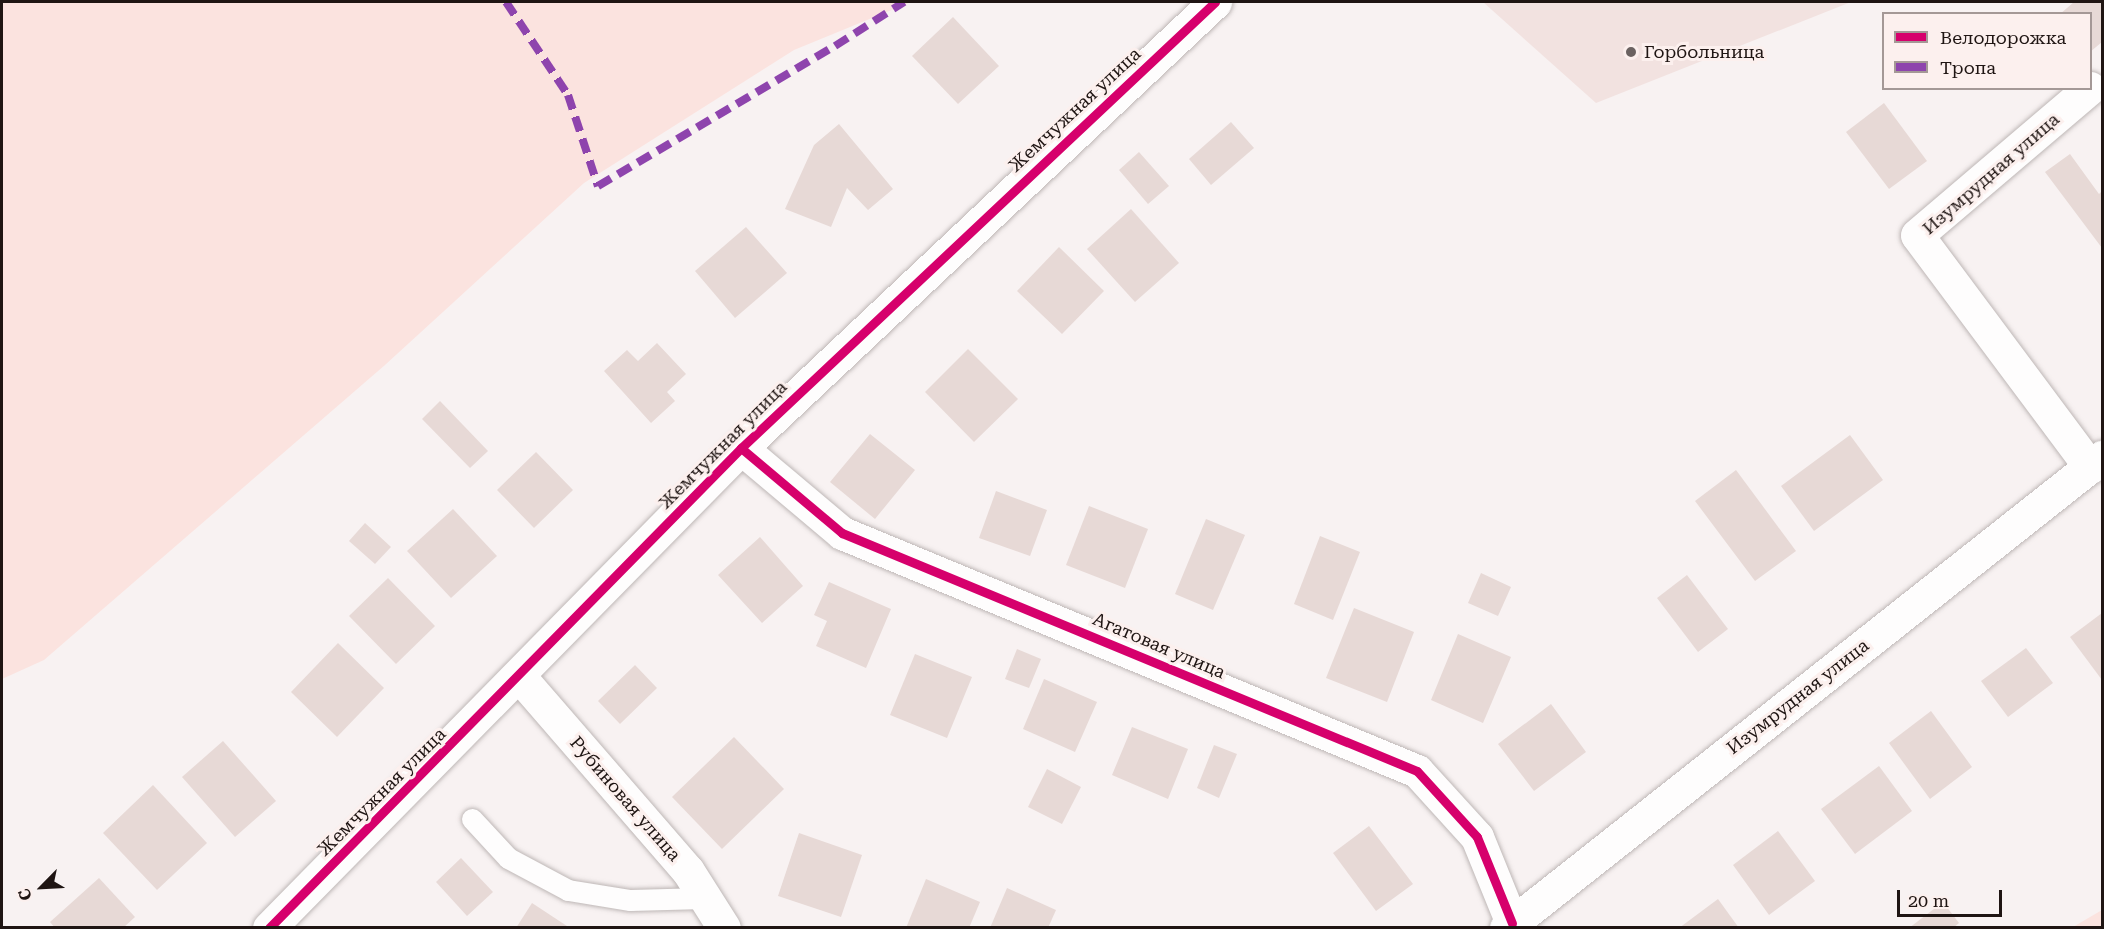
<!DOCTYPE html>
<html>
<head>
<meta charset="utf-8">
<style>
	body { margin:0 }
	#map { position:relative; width:2104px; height:929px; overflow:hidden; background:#f8f2f2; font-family:"Roboto Serif",serif }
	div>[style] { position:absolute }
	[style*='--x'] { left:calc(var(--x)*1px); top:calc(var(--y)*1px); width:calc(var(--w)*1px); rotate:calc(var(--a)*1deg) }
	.built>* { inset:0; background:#f2e2e0 }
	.green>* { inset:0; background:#fbe3df }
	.building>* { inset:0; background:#e7d9d6 }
	.roads { filter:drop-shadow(0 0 2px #beb7b6) drop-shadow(0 0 2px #beb7b6) }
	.lane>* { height:21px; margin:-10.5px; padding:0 10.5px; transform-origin:10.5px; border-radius:10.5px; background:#fefdfd }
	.street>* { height:33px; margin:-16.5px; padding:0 16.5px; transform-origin:16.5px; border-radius:16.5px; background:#fefdfd }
	.quiet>* { height:8px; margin-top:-4px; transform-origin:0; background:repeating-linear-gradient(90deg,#8e44ad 0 15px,transparent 0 23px) }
	.cycleway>* { height:9px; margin:-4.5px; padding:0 4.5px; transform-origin:4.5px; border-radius:4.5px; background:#d6006c }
	.dots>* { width:16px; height:16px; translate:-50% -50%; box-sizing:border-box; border:3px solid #fcf0ee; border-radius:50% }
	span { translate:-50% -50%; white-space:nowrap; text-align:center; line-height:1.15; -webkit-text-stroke:6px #fcf0ee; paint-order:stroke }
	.poi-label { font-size:18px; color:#1f1513 }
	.left { translate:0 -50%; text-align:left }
	.street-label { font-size:18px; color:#1f1513 }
	.frame { position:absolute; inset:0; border:3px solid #1f1513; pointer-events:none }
	.legend { position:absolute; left:1882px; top:12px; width:210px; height:78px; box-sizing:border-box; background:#fcf0ee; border:2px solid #a49896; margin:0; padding:8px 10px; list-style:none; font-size:18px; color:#1f1513 }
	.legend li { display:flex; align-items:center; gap:12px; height:30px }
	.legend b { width:30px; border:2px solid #a49896 }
	.north { position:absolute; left:12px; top:857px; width:60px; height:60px; -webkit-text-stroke:4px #fcf0ee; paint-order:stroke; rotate:246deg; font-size:16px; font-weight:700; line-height:24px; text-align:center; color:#1f1513 }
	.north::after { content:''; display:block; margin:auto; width:21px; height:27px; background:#1f1513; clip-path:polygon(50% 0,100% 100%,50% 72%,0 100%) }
	.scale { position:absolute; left:1897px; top:890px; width:105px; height:27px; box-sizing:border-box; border:3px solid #1f1513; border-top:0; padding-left:8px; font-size:18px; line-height:21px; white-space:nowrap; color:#1f1513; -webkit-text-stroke:4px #fcf0ee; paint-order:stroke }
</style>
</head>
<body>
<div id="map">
	<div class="built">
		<div style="clip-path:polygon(1483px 2px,1851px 2px,1596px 103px)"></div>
	</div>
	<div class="green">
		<div style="clip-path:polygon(2px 2px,911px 2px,794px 50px,584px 183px,385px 365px,44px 660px,2px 679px)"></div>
		<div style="clip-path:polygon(2102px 910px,2102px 927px,2073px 927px)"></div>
	</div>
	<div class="building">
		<div style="clip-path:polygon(2074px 2px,2102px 2px,2102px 42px,2090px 52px,2090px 14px,2060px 14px)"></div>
		<div style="clip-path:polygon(953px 17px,999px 66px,958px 104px,912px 56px)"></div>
		<div style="clip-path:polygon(1884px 103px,1927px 161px,1889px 189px,1846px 132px)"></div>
		<div style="clip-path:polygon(1231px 122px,1254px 148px,1211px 185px,1189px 159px)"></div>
		<div style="clip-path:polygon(839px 124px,893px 189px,868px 210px,847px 188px,831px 227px,785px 209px,814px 145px)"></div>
		<div style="clip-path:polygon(1139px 152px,1169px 186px,1148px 204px,1119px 170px)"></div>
		<div style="clip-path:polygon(2070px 154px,2099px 194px,2102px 191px,2102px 248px,2045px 172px)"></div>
		<div style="clip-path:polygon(1131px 209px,1179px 263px,1135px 302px,1087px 249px)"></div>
		<div style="clip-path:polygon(746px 227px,787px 273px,735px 318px,695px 271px)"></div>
		<div style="clip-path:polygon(1059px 247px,1104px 291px,1062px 334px,1017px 291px)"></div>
		<div style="clip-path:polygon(657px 343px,686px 374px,667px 392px,675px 401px,651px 423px,604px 371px,627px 350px,638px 361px)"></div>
		<div style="clip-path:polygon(968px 349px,1018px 399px,974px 442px,925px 392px)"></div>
		<div style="clip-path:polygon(440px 401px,488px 451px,470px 468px,422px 419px)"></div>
		<div style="clip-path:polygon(870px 434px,915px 470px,875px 519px,830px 482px)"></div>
		<div style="clip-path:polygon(1850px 435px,1883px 480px,1814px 531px,1781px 486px)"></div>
		<div style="clip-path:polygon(536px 452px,573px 490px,534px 528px,497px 490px)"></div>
		<div style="clip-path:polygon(1736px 470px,1796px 551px,1755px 581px,1695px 501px)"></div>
		<div style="clip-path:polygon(996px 491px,1047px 510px,1030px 556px,979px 538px)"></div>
		<div style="clip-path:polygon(1089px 506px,1148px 529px,1125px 588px,1066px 565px)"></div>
		<div style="clip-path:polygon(453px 509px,497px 556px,451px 598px,407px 551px)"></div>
		<div style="clip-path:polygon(1206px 519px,1245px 535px,1213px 610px,1175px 594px)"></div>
		<div style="clip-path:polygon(365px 523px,391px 547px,375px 564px,349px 541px)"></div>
		<div style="clip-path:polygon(1320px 536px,1360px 552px,1333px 620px,1294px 604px)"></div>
		<div style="clip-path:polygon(760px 537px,803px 586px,762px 623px,718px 575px)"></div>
		<div style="clip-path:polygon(1481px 573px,1511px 587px,1498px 616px,1468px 603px)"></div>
		<div style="clip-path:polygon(1687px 575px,1728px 629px,1698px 652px,1657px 598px)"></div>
		<div style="clip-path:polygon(388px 578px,435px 626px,396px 664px,349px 616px)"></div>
		<div style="clip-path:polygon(829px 582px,891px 609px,866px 668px,816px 646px,827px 621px,814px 615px)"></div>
		<div style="clip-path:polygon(1354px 608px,1414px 632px,1387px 702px,1326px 678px)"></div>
		<div style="clip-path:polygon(2102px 613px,2102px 680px,2070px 637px)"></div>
		<div style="clip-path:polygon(1458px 634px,1511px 657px,1483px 723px,1431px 700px)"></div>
		<div style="clip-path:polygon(338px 643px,384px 688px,337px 737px,291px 692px)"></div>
		<div style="clip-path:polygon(2026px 648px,2053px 683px,2008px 717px,1981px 681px)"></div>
		<div style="clip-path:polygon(1017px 649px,1041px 659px,1029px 688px,1005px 679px)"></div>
		<div style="clip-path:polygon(915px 654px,972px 677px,947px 738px,890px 715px)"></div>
		<div style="clip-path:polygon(635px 665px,657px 688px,620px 724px,598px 701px)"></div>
		<div style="clip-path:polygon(1044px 679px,1097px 702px,1075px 752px,1023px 729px)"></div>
		<div style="clip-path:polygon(1551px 704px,1586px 752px,1534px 791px,1498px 744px)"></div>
		<div style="clip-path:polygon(1931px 711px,1972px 767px,1930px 799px,1889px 743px)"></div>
		<div style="clip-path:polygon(1132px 727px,1188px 749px,1168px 799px,1112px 775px)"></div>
		<div style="clip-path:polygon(734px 737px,784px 789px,722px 849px,672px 797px)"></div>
		<div style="clip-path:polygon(223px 741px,276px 801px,235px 837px,182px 777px)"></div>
		<div style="clip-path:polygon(1214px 745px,1237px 754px,1219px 798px,1197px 788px)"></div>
		<div style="clip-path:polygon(1879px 766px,1912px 811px,1855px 854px,1821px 809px)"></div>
		<div style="clip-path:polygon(1047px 769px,1081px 787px,1062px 824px,1028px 807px)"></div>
		<div style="clip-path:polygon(153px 785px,207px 843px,157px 890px,103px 833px)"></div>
		<div style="clip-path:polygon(1369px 826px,1413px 884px,1376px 911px,1333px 853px)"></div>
		<div style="clip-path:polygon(1778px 831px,1815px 881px,1769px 915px,1733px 865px)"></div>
		<div style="clip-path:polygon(799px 833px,862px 855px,841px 917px,778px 896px)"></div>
		<div style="clip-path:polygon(461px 858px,493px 892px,467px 916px,436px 882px)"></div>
		<div style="clip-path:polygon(99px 878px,135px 917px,123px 928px,55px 928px,50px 922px)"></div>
		<div style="clip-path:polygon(926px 879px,980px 902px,969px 928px,906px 928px)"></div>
		<div style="clip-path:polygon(1007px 888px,1056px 910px,1048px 928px,990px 928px)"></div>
		<div style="clip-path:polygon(1718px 899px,1739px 928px,1679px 928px)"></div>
		<div style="clip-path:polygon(1943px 902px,1959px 923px,1953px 928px,1909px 928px)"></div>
		<div style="clip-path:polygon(532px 903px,570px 928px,516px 928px)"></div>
	</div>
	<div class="roads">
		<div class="lane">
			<div style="--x:472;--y:819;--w:53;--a:47.3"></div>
			<div style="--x:508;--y:858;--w:68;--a:28.1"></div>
			<div style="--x:568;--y:890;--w:63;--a:9.2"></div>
			<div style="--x:630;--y:900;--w:74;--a:-1.5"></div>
		</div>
		<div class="street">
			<div style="--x:741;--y:448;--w:132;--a:40.1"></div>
			<div style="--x:842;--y:533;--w:622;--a:22.49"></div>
			<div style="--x:1417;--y:771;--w:89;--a:47.7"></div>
			<div style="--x:1477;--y:837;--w:93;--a:67.9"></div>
			<div style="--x:2090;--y:467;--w:289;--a:-126.7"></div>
			<div style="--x:1917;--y:235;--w:227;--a:-40.4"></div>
			<div style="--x:519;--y:676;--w:258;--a:49.1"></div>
			<div style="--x:688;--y:871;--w:67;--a:57.7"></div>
			<div style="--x:269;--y:928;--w:673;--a:-45.48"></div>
			<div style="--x:741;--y:448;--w:651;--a:-43.26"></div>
			<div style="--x:1506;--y:928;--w:760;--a:-38.32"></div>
		</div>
	</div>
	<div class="quiet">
		<div style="--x:506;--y:2;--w:112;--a:56.3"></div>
		<div style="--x:568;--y:95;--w:96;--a:71.8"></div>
		<div style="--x:598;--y:186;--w:275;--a:-30.6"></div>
		<div style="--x:835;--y:46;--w:82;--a:-32.5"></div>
	</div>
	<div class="cycleway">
		<div style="--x:741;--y:448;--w:132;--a:40.1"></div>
		<div style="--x:842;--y:533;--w:622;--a:22.49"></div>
		<div style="--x:1417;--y:771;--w:89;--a:47.7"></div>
		<div style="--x:1477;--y:837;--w:93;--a:67.9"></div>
		<div style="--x:269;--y:928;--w:673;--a:-45.48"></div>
		<div style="--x:741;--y:448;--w:651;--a:-43.26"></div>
	</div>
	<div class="dots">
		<div style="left:1631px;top:52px;background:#6b6261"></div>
	</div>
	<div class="poi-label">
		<span class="left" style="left:1644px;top:52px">Горбольница</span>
	</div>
	<div class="street-label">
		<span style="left:1075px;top:110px;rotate:-43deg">Жемчужная улица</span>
		<span style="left:1991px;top:174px;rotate:-41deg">Изумрудная улица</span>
		<span style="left:723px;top:445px;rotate:-45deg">Жемчужная улица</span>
		<span style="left:1159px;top:646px;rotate:23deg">Агатовая улица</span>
		<span style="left:1798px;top:697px;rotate:-38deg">Изумрудная улица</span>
		<span style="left:382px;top:792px;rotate:-45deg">Жемчужная улица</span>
		<span style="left:625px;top:799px;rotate:49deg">Рубиновая улица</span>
	</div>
	<div class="frame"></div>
	<ul class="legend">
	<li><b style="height:8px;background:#d6006c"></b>Велодорожка</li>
	<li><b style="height:8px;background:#8e44ad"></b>Тропа</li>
	</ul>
	<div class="north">С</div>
	<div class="scale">20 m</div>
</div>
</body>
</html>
